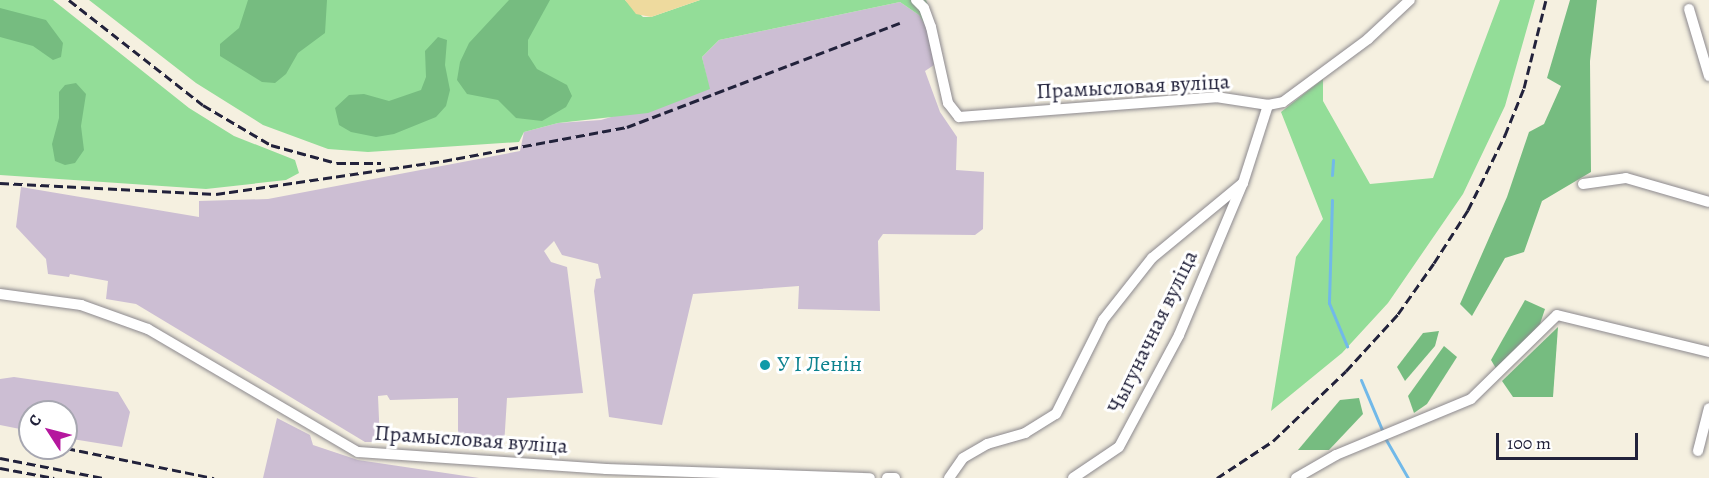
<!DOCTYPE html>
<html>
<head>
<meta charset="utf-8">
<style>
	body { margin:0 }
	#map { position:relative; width:1709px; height:478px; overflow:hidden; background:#f5f0e0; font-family:Alegreya,serif }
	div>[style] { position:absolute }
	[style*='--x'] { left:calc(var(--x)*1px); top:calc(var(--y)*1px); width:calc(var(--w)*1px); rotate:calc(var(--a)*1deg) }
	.industrial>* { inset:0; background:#ccbed3 }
	.green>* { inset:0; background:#93dd98 }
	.forest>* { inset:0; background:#76bc80 }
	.sand>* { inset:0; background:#eeda9e }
	.stream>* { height:3px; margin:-1.5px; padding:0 1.5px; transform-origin:1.5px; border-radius:1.5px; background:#71b9e9 }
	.roads { filter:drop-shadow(0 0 2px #8c898e) drop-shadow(0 0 2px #8c898e) }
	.minor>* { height:10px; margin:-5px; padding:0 5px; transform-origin:5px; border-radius:5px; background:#fff }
	.rail>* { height:3px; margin-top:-1.5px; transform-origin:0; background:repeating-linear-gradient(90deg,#22223b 0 9px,transparent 0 13.5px) }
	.dots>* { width:16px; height:16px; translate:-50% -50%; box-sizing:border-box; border:3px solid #fff; border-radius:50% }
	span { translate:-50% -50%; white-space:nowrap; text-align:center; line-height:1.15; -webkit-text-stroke:6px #fff; paint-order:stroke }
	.street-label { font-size:22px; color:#22223b }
	.culture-label { font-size:22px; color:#0d838f }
	.left { translate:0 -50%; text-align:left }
	.north { position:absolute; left:18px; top:400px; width:60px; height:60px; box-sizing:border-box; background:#fff; border:2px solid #a7a7b1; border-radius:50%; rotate:306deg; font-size:16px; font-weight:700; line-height:24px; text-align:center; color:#22223b }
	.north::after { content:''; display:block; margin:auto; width:21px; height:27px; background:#b5179e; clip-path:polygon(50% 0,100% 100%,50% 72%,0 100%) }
	.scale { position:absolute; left:1496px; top:433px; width:142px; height:27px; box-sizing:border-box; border:3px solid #22223b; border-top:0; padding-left:8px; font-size:18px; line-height:21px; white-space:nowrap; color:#22223b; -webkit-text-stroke:4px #fff; paint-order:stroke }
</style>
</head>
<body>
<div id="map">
	<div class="industrial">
		<div style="clip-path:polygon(900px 2px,919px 15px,927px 28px,934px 65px,925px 71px,940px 112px,957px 137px,956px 170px,984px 172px,983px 229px,975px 235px,883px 234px,878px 241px,880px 311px,798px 309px,799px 286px,693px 294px,662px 425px,609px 417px,594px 291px,596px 279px,601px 278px,598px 264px,562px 255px,554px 241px,544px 251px,551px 262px,567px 267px,583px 393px,507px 398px,504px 446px,458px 445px,458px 398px,390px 400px,387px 395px,378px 396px,380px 442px,365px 442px,136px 304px,106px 299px,108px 281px,70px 274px,69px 277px,48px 274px,46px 259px,16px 227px,21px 187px,199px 217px,199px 201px,268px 199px,520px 151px,524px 132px,558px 123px,601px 120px,709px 88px,702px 57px,719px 40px)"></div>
		<div style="clip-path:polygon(14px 377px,118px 392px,130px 412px,122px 447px,66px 438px,66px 412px,30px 412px,30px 431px,0 425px,0 379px)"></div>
		<div style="clip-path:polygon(277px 418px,310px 435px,313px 445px,358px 460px,479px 478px,263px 478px)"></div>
	</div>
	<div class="green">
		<div style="clip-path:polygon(0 0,53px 0,189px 108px,234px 136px,295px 160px,299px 173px,286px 180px,206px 189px,0 175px)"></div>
		<div style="clip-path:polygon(89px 0,625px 0,643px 17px,651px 17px,700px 0,926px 0,934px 22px,927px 28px,919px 15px,900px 2px,719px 40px,702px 57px,710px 89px,648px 113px,558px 123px,524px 132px,519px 142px,368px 152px,328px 149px,263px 125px,196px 83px)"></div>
		<div style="clip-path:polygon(1500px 0,1535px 0,1505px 106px,1463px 194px,1388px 303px,1342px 353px,1271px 411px,1296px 257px,1323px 219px,1281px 112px,1323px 79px,1323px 101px,1370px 184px,1433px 178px)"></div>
	</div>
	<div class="forest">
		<div style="clip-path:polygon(248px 0,327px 0,325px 33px,298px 53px,286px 74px,275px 83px,262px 82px,220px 56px,220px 44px,239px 28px)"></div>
		<div style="clip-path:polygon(509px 0,550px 0,528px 40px,528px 55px,537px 69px,567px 85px,572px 96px,566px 107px,542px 121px,516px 118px,498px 100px,467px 94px,457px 80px,460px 62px,469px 43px)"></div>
		<div style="clip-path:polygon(1570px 0,1597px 0,1590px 61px,1591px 172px,1542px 201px,1524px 252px,1505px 258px,1472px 316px,1460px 304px,1507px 197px,1529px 132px,1544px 124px,1561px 86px,1547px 78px)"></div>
		<div style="clip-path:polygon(0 8px,46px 20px,63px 43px,61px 57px,53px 60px,33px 46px,0 37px)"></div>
		<div style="clip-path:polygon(438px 37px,447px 40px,445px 65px,450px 90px,446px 106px,436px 117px,394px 134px,376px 137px,351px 132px,339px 125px,335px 108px,349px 95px,364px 94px,389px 101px,421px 90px,426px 77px,425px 51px)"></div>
		<div style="clip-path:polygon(76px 83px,86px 94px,81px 126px,84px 150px,75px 163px,65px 165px,55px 161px,52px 144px,59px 118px,59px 92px,65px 85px)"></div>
		<div style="clip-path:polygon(1525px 300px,1545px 309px,1540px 324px,1497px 370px,1491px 360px)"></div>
		<div style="clip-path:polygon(1558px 327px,1553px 397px,1513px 397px,1502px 381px)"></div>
		<div style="clip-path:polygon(1439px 331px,1435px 346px,1405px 381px,1397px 367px,1423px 333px)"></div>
		<div style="clip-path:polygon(1444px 346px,1457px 357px,1427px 404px,1414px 413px,1408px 396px)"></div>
		<div style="clip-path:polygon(1359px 398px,1363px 414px,1329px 450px,1298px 450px,1340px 400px)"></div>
	</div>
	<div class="sand">
		<div style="clip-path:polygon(625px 0,700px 0,651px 17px,636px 14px)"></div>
	</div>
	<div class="stream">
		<div style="--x:1332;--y:175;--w:15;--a:-86"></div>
		<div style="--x:1332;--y:200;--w:103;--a:91.7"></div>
		<div style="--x:1329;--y:303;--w:47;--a:67.3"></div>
		<div style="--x:1361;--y:380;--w:56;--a:67.1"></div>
		<div style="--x:1385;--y:438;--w:46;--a:60.1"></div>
	</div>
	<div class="roads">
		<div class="minor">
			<div style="--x:916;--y:0;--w:11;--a:45"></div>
			<div style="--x:924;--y:8;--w:20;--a:70"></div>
			<div style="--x:931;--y:27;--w:78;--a:77.4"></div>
			<div style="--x:948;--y:103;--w:18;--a:52"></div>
			<div style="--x:959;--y:117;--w:258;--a:-4.4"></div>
			<div style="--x:1216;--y:97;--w:53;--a:8.7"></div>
			<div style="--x:1268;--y:105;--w:15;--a:-11"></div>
			<div style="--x:1283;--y:102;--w:106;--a:-36.5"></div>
			<div style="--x:1368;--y:39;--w:57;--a:-42.9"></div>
			<div style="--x:1689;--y:9;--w:70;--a:73.4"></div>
			<div style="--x:1583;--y:184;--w:43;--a:-7.9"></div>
			<div style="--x:1626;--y:178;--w:86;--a:16.1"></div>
			<div style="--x:0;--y:294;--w:82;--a:7.7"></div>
			<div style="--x:81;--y:305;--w:71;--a:19.7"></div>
			<div style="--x:148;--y:329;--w:243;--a:30.4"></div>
			<div style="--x:358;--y:452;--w:249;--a:3.9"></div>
			<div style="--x:606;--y:469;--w:264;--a:2"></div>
			<div style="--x:1698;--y:451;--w:44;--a:-75.7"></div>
			<div style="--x:887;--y:478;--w:8;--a:0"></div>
			<div style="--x:949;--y:478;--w:24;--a:-55"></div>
			<div style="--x:963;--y:458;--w:28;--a:-30"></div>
			<div style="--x:987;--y:444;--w:40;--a:-16"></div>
			<div style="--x:1025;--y:433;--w:36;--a:-32"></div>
			<div style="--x:1056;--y:414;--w:105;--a:-63.4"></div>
			<div style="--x:1103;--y:320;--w:79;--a:-51.7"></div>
			<div style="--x:1152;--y:258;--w:118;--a:-39.5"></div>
			<div style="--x:1073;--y:478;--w:55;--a:-34"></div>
			<div style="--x:1119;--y:447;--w:127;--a:-61.8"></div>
			<div style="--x:1179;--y:335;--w:165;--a:-67.2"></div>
			<div style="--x:1243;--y:183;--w:82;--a:-72.2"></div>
			<div style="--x:1296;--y:478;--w:46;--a:-29.9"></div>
			<div style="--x:1336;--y:455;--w:146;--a:-22.5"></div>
			<div style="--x:1471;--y:399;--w:120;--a:-44.3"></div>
			<div style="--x:1557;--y:315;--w:156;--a:13.7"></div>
		</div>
	</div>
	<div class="rail">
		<div style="--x:69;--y:0;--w:170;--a:38.1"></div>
		<div style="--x:203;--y:105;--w:79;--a:30.5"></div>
		<div style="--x:271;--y:145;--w:68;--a:15.3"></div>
		<div style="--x:337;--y:163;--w:44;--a:0"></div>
		<div style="--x:0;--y:183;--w:216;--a:2.9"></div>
		<div style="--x:216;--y:194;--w:229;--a:-8.3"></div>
		<div style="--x:443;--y:161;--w:187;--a:-10.5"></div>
		<div style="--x:627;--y:127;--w:292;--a:-20.9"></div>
		<div style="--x:66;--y:448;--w:151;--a:11.5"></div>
		<div style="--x:0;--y:458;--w:105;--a:11"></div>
		<div style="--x:0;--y:468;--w:55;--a:10.5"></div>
		<div style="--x:1217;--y:478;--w:67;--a:-33.5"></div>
		<div style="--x:1273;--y:441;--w:101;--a:-43.8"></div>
		<div style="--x:1346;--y:371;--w:77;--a:-47.6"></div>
		<div style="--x:1398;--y:314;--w:62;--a:-54.8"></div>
		<div style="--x:1434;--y:263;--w:63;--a:-57.3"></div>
		<div style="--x:1468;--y:210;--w:84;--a:-63.7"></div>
		<div style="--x:1505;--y:135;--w:51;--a:-68"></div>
		<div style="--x:1524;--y:88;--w:91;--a:-76"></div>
	</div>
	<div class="dots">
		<div style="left:765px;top:365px;background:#0f9aa8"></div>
	</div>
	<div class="street-label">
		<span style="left:1133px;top:87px;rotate:-3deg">Прамысловая вуліца</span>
		<span style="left:1153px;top:332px;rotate:-64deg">Чыгуначная вуліца</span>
		<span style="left:471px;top:440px;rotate:4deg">Прамысловая вуліца</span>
	</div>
	<div class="culture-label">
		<span class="left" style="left:777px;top:365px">У І Ленін</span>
	</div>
	<div class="north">С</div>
	<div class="scale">100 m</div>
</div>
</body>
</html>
